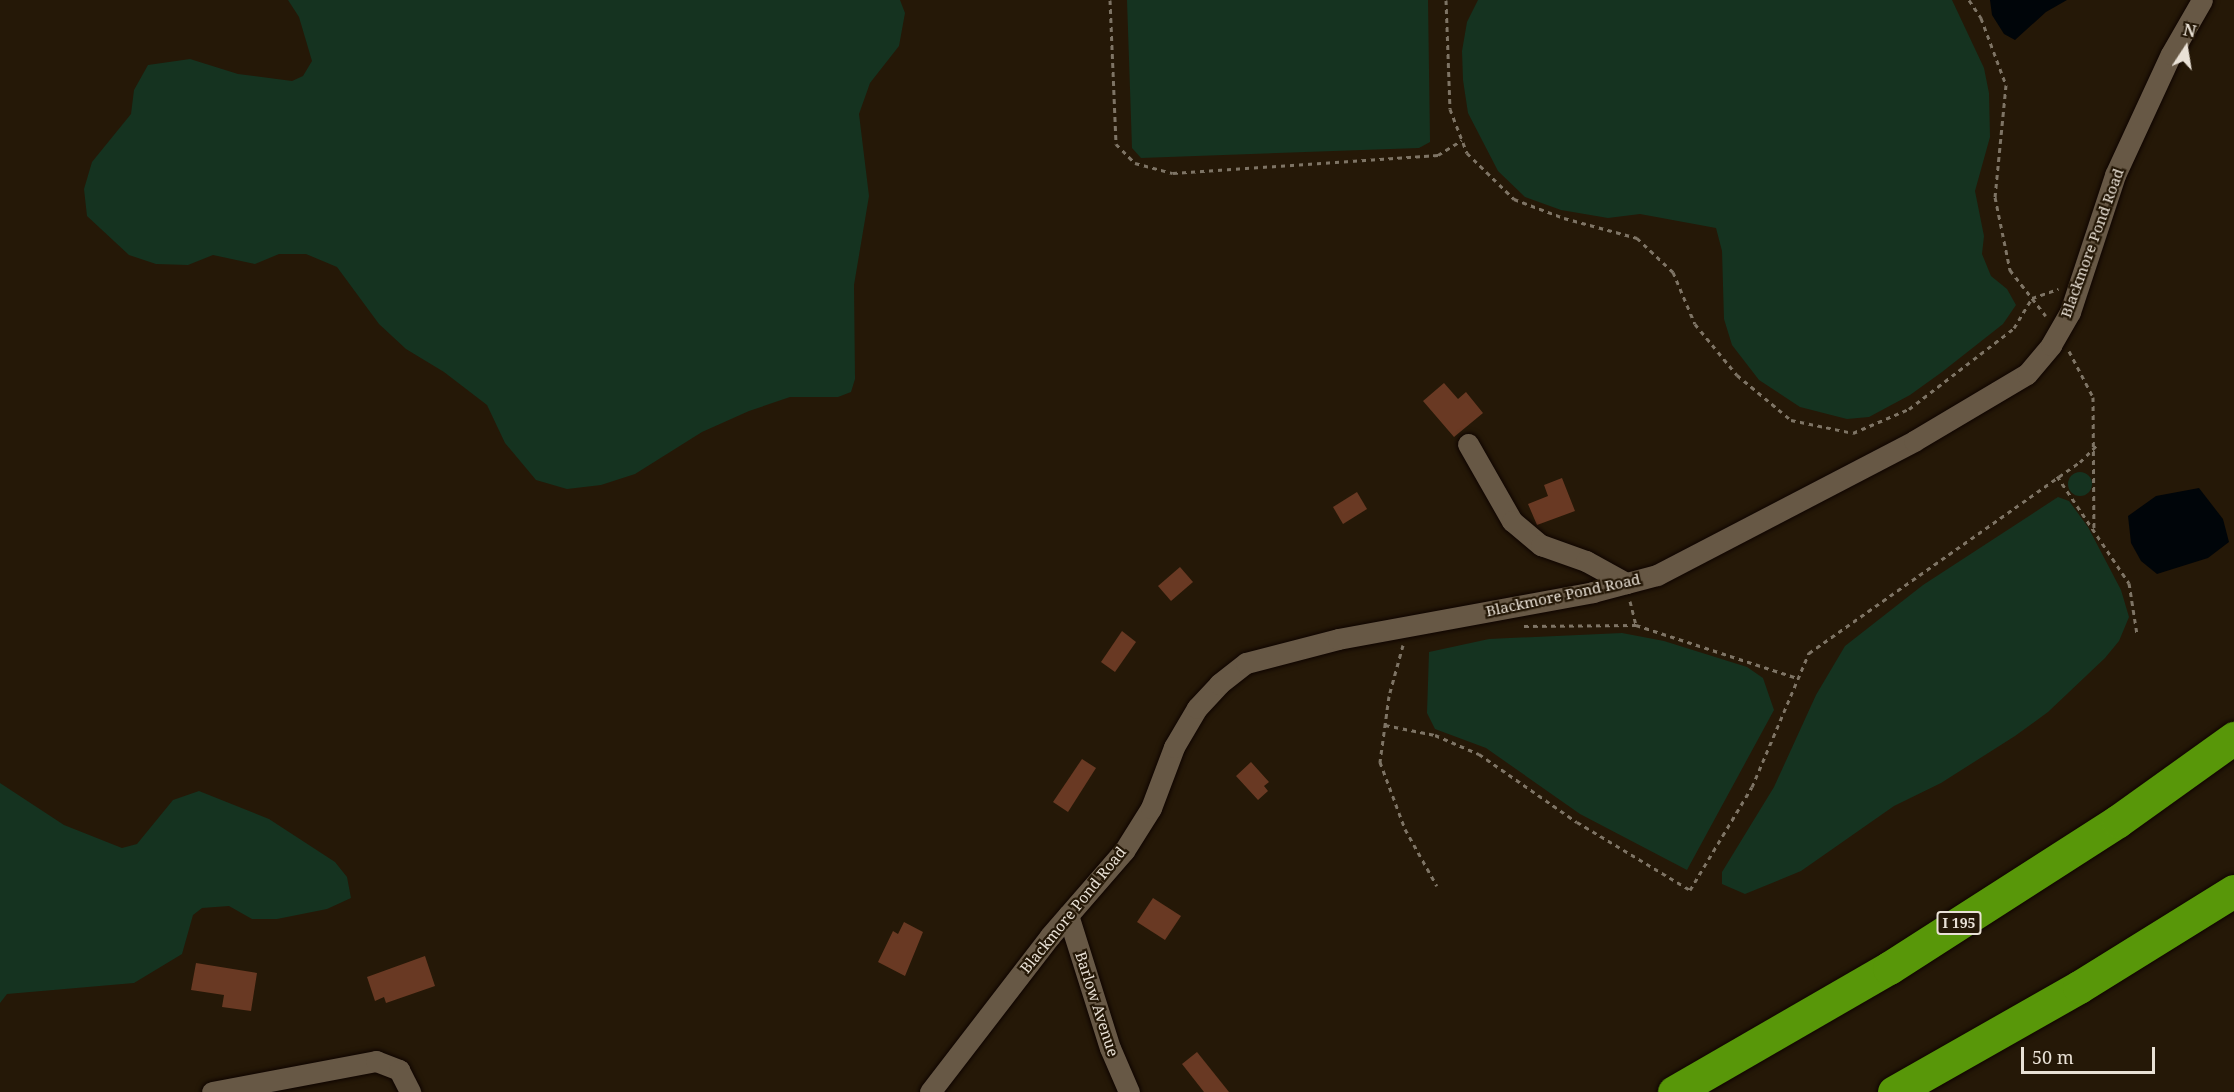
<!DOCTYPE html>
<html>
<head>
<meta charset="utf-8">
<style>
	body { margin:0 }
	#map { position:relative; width:2234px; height:1092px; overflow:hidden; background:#251807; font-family:"Noto Serif",serif }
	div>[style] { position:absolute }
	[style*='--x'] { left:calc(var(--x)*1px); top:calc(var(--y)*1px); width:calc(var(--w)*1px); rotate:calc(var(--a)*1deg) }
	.green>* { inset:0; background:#153320 }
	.round { border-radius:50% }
	.water>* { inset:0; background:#000509 }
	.building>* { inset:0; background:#693923 }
	.path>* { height:3px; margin-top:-1.5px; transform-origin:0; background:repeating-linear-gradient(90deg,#7e7465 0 4.5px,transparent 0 9px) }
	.roads { filter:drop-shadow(0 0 2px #0e0400) drop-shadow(0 0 2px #0e0400) }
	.street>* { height:21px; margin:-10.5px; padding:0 10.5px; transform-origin:10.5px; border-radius:10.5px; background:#675845 }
	.highway>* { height:33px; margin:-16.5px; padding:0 16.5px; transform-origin:16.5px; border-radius:16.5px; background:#589709 }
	span { translate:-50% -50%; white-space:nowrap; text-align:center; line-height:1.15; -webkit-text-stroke:4.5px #251807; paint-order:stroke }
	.shield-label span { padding:2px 4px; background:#251807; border:2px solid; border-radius:4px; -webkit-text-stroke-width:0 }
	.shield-label { font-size:14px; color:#e9e1d6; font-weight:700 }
	.street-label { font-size:15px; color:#e9e1d6 }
	.north { position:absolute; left:2156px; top:18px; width:60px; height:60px; -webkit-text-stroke:4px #251807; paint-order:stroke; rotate:12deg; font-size:16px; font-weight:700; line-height:24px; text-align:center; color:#e9e1d6 }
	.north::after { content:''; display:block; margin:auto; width:21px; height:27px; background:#e9e1d6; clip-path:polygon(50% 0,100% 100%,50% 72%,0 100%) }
	.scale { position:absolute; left:2021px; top:1047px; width:134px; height:27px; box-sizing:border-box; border:3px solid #e9e1d6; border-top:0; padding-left:8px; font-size:18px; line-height:21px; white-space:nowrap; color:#e9e1d6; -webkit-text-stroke:4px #251807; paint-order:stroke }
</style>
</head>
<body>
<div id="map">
	<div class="green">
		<div style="clip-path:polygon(288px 0,900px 0,905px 13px,899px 46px,870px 83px,859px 114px,869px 196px,854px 285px,855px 379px,851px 392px,838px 397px,790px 397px,749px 411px,702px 432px,635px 474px,601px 485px,567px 489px,536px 480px,505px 443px,487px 405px,444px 372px,406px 349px,379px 324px,337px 267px,306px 254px,279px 254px,255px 264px,213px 255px,188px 265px,156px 264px,129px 255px,87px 216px,84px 189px,92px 162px,131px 114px,134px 90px,148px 65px,190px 59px,238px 74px,292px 81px,303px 76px,312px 61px,299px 17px)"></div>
		<div style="clip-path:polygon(1127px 0,1428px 0,1430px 142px,1419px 148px,1141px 158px,1132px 148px)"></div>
		<div style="clip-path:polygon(1478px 0,1952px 0,1984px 68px,1989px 93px,1990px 137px,1975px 191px,1984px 236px,1982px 254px,1991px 276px,2007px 289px,2016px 305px,2003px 324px,1942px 372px,1910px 395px,1869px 417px,1847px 419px,1800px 407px,1759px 380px,1732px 345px,1724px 319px,1722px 251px,1716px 228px,1640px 214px,1608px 218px,1561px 210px,1525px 197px,1498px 171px,1468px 113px,1463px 80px,1462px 51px,1467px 22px)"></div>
		<div class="round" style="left:2068px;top:472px;width:24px;height:24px"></div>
		<div style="clip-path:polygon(2058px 497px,2069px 501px,2088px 527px,2121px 590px,2129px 617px,2119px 641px,2105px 658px,2048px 712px,2015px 736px,1941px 783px,1894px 806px,1801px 871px,1745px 894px,1722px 884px,1722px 872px,1774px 787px,1816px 695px,1845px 646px,1923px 585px)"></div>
		<div style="clip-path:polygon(1622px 633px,1664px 641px,1747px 667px,1763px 678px,1774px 710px,1687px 870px,1580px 814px,1486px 748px,1435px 729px,1427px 713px,1429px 652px,1489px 639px)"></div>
		<div style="clip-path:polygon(0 783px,64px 825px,122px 848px,137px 844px,173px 800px,199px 791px,269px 819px,335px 862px,347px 877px,351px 898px,327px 909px,277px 919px,252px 919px,229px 906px,202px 908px,193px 915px,182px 954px,134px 983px,7px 994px,0 1003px)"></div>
	</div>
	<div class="water">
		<div style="clip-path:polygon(1990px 0,2067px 0,2046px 12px,2015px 40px,2004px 34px,1992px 15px)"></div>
		<div style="clip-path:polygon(2199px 488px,2223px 519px,2229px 542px,2208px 558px,2157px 574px,2141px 561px,2131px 543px,2128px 516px,2156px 496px)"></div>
	</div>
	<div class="building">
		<div style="clip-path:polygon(1444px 383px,1458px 399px,1466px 392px,1483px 413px,1454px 437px,1423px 401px)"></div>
		<div style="clip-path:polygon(1562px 478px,1575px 511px,1537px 525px,1528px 504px,1548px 496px,1544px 485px)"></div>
		<div style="clip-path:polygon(1357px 492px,1367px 509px,1343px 524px,1333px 507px)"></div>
		<div style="clip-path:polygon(1180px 567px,1193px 582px,1171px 601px,1158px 586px)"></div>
		<div style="clip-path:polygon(1122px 631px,1136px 642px,1115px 672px,1101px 662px)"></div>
		<div style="clip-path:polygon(1082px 759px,1096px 768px,1068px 812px,1053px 802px)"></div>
		<div style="clip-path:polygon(1251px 762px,1269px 782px,1264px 786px,1268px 791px,1258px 800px,1236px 776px)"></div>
		<div style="clip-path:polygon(1153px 898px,1181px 916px,1165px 940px,1137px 922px)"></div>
		<div style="clip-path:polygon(904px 922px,923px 932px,905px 976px,878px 962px,893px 931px,898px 934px)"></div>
		<div style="clip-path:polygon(425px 956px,435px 986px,386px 1003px,384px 997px,375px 1001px,367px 977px)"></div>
		<div style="clip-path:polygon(196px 963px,257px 973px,251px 1011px,222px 1007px,224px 995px,191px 990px)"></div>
		<div style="clip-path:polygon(1197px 1052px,1229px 1092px,1204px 1092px,1182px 1064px)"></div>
	</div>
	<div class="path">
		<div style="--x:1110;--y:0;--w:144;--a:87.6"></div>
		<div style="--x:1116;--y:144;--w:27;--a:45"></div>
		<div style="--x:1135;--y:163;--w:39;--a:15"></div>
		<div style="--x:1173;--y:173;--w:266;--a:-3.9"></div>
		<div style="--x:1438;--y:155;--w:28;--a:-32"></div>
		<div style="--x:1446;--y:0;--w:109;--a:87.9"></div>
		<div style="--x:1450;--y:109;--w:47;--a:68.9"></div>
		<div style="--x:1467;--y:153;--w:66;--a:44.4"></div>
		<div style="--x:1514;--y:199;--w:53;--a:20.8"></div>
		<div style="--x:1564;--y:218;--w:76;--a:15.3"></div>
		<div style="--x:1637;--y:238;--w:50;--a:43.4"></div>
		<div style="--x:1673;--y:272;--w:56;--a:67.1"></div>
		<div style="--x:1695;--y:324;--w:66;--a:50.5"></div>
		<div style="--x:1737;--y:375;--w:70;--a:39.8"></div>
		<div style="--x:1791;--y:420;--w:63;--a:11.8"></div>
		<div style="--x:1853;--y:433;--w:61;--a:-23.2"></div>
		<div style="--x:1909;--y:409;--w:133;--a:-37.6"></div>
		<div style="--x:2014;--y:328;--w:35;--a:-59"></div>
		<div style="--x:2032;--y:298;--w:28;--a:-19"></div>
		<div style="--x:1969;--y:0;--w:22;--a:56"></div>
		<div style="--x:1981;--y:18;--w:72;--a:69.5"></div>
		<div style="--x:2006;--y:85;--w:113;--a:95.6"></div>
		<div style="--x:1995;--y:197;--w:75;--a:78.4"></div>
		<div style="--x:2010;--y:270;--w:58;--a:52"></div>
		<div style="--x:2069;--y:351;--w:52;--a:62.4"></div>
		<div style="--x:2093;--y:397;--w:133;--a:89.6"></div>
		<div style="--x:2057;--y:476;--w:129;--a:56.1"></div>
		<div style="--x:2129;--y:583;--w:52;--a:81.1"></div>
		<div style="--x:1630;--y:601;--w:25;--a:76"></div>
		<div style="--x:1524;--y:626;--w:112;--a:-0.5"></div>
		<div style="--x:1636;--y:625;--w:169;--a:18.2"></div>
		<div style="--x:1403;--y:645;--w:53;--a:105.4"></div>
		<div style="--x:1389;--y:696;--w:67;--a:97.8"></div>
		<div style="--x:1380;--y:762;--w:72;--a:69.5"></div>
		<div style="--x:1405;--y:829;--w:65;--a:60.7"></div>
		<div style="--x:1385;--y:725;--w:51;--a:11.3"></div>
		<div style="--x:1435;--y:735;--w:48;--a:23.4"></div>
		<div style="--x:1479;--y:754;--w:119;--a:34.8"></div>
		<div style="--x:1577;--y:822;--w:132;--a:31"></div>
		<div style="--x:1690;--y:890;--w:120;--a:-59"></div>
		<div style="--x:1752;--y:787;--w:146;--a:-67"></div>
		<div style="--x:1809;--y:653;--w:332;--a:-35.2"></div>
		<div style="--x:2080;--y:462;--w:23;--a:-45"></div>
	</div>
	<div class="roads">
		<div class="street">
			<div style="--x:1468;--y:444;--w:89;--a:60.3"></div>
			<div style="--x:1512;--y:521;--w:38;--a:40"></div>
			<div style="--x:1541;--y:545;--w:48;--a:19.6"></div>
			<div style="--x:1586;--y:561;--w:46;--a:28.8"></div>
			<div style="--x:1068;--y:915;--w:139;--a:72.5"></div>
			<div style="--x:1110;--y:1048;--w:48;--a:66.6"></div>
			<div style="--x:212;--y:1092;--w:167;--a:-10.7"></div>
			<div style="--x:376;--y:1061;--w:25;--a:21"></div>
			<div style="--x:399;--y:1070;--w:25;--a:63"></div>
			<div style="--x:930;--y:1092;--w:197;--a:-52.4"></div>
			<div style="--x:1050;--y:936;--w:113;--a:-49"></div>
			<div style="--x:1124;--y:851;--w:51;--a:-57.9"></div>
			<div style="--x:1151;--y:808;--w:65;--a:-69.3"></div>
			<div style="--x:1174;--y:747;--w:45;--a:-59.5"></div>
			<div style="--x:1197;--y:708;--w:33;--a:-47"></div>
			<div style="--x:1219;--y:684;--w:34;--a:-38"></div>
			<div style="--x:1246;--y:663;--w:95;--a:-14.6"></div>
			<div style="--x:1338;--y:639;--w:259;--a:-10.4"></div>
			<div style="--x:1593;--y:592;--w:66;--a:-14.9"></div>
			<div style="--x:1657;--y:575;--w:290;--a:-27.5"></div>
			<div style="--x:1914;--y:441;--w:131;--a:-30.7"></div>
			<div style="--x:2027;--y:374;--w:38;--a:-50"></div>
			<div style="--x:2051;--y:345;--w:38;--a:-60"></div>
			<div style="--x:2070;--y:312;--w:144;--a:-71.8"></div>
			<div style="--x:2115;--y:175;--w:133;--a:-65.2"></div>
			<div style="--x:2171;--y:54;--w:62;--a:-60.1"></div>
		</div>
		<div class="highway">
			<div style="--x:1674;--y:1092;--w:248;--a:-30"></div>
			<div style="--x:1889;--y:968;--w:272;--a:-32.7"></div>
			<div style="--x:2118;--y:821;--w:143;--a:-35.6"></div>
			<div style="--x:1894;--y:1092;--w:213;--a:-29.6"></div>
			<div style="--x:2079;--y:987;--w:182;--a:-31.8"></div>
		</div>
	</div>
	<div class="shield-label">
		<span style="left:1959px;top:923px">I 195</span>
	</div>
	<div class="street-label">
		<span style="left:2092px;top:243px;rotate:-70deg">Blackmore Pond Road</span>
		<span style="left:1563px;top:595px;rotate:-12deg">Blackmore Pond Road</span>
		<span style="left:1073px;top:910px;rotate:-51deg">Blackmore Pond Road</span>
		<span style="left:1097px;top:1004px;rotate:72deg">Barlow Avenue</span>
	</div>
	<div class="north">N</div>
	<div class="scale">50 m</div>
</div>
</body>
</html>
